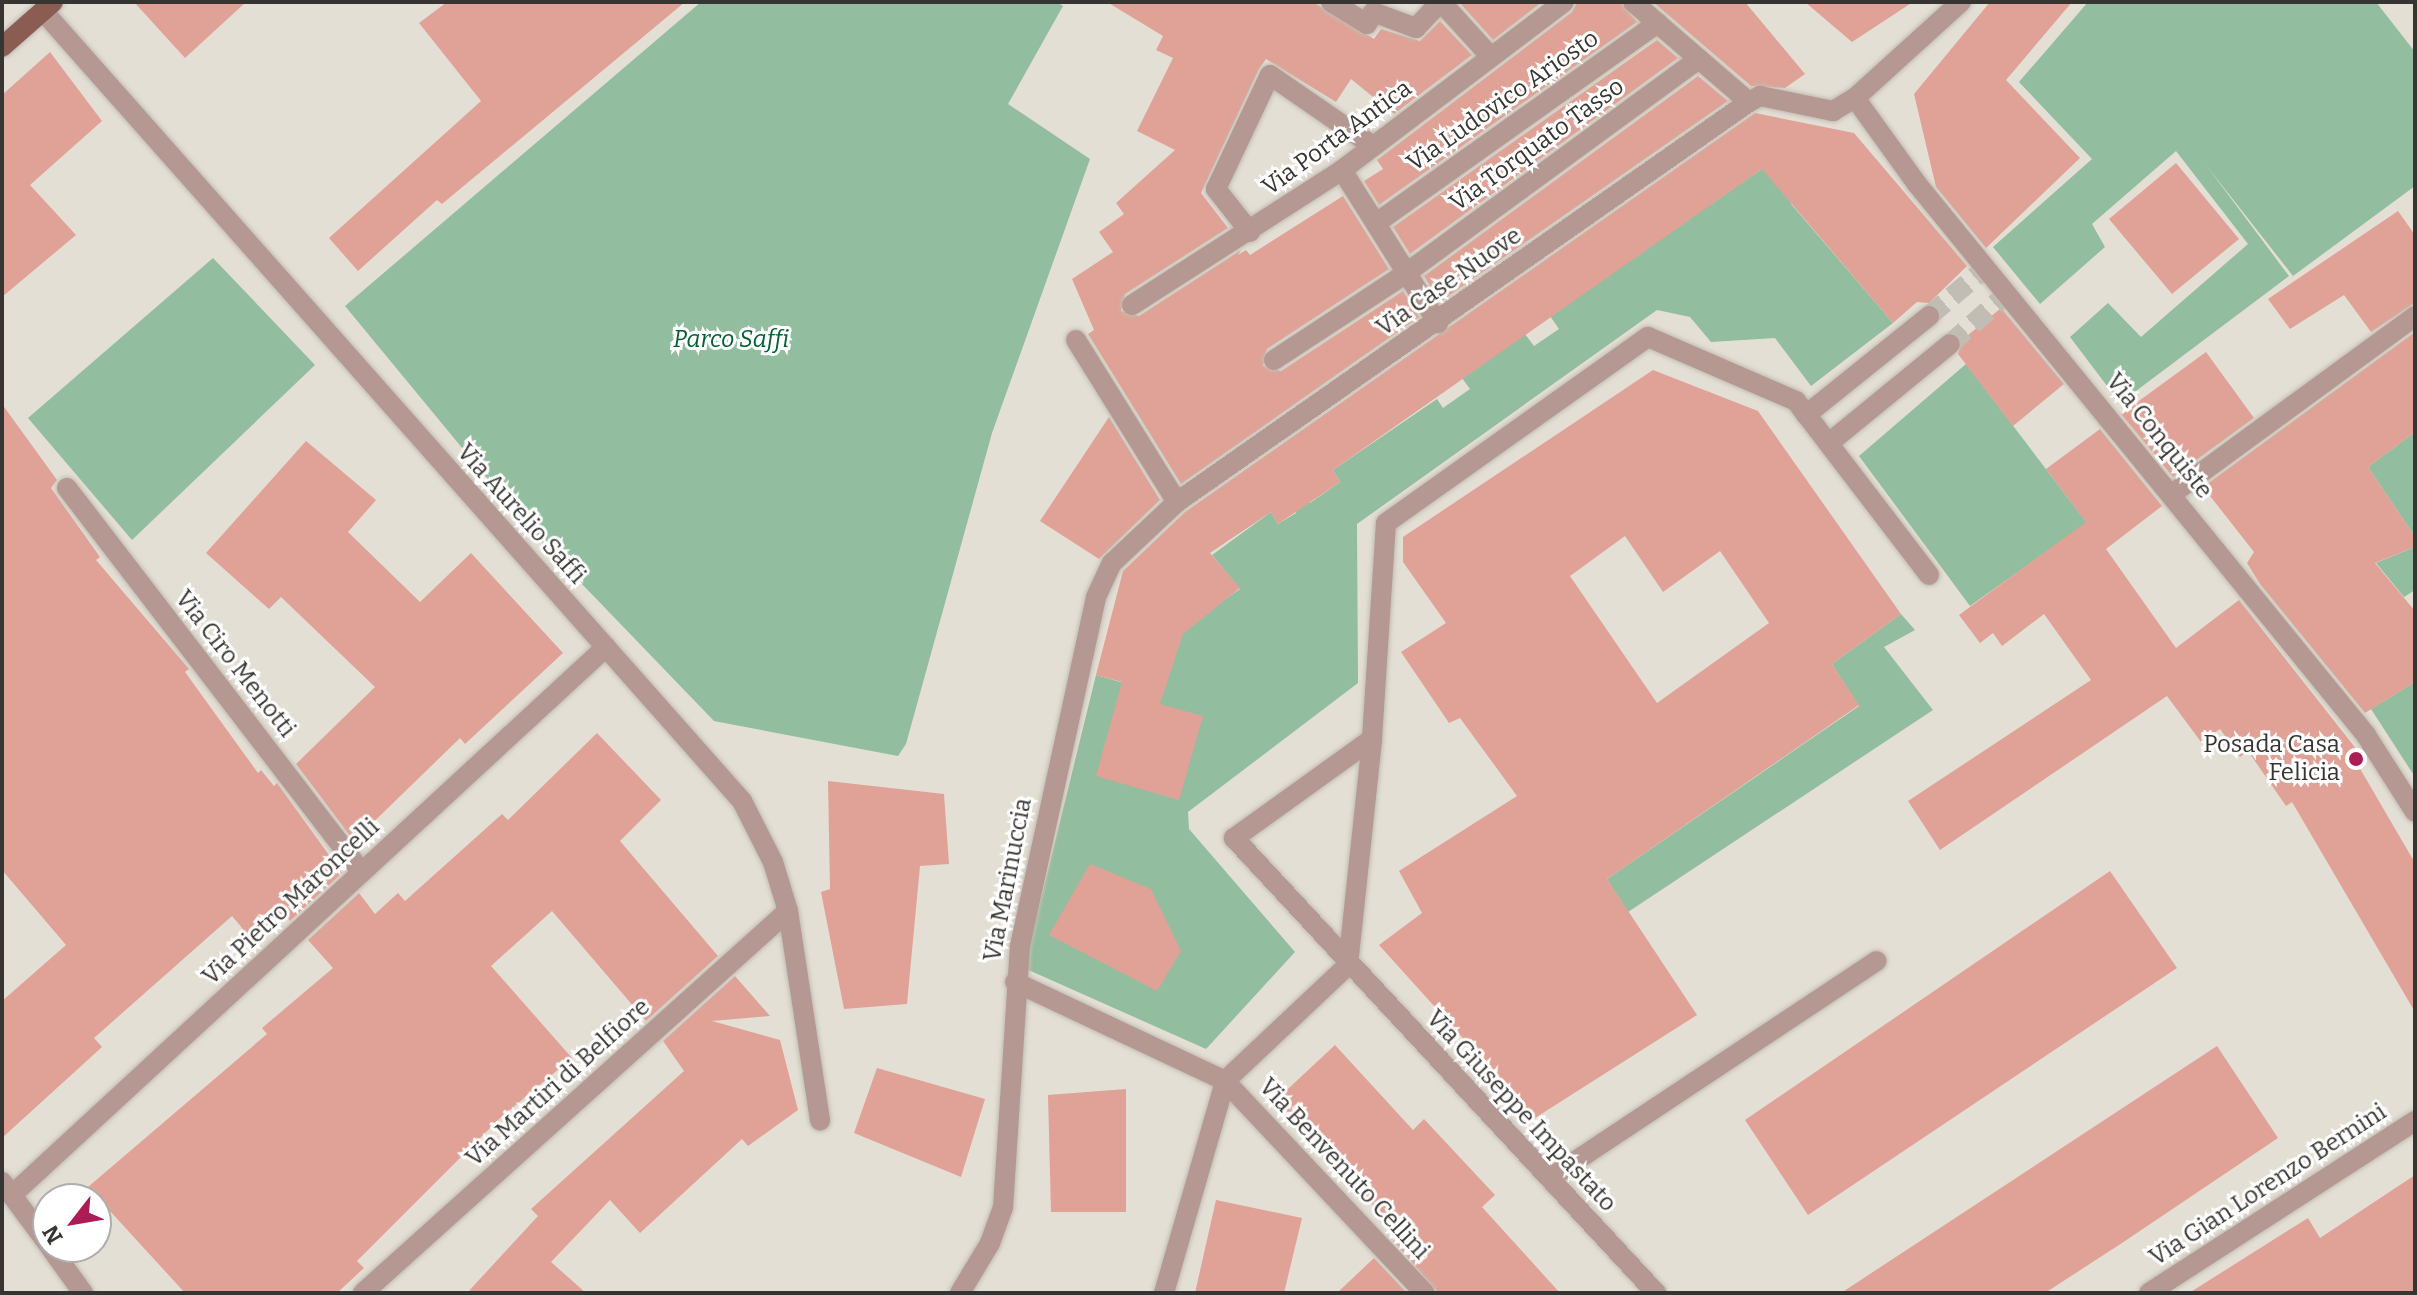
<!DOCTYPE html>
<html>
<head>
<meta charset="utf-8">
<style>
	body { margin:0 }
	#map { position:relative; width:2417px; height:1295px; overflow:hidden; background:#e4dfd5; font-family:Bitter,serif }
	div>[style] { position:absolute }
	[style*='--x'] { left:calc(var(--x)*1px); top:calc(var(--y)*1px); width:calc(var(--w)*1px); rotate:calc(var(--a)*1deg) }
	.green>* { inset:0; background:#92bd9e }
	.building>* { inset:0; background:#e0a296 }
	.minor-tunnel>* { height:20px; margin-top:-10px; transform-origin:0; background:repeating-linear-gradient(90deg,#c1bdb4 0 20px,transparent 0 30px) }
	.roads { filter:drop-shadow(0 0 2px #c1bdb4) drop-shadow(0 0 2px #c1bdb4) }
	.minor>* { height:20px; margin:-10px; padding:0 10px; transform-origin:10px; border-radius:10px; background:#b49891 }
	.primary>* { height:20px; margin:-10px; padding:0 10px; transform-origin:10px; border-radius:10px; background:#8b5c51 }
	.dots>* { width:22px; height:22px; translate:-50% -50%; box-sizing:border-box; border:4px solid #fff; border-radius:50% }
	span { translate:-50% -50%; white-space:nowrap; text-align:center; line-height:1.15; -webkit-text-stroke:6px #fff; paint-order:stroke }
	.street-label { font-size:24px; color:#373531 }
	.park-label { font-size:24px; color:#046033; font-style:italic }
	.poi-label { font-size:24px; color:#373531 }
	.right { translate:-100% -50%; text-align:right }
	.frame { position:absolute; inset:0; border:4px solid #373531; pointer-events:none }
	.north { position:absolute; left:32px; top:1183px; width:80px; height:80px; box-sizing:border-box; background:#fff; border:2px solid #afaead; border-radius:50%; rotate:239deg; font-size:22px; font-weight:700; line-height:32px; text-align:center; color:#373531 }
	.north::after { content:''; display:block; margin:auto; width:28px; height:36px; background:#ac1c55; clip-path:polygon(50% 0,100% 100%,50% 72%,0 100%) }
</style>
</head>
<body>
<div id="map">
	<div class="green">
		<div style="clip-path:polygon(701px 2px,1057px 2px,1063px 6px,1008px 104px,1090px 159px,992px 433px,906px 744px,898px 756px,714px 721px,529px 529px,345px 306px)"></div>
		<div style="clip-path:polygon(2088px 2px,2376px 2px,2415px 52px,2415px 186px,2293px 276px,2206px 165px,2289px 276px,2120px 403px,2070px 337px,2108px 303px,2141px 337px,2248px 244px,2176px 151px,2092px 224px,2105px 247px,2040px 304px,1993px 247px,2092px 159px,2019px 82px)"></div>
		<div style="clip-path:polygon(1769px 164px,1792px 205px,1893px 323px,1811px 386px,1775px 338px,1711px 342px,1690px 317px,1657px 310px,1357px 524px,1358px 683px,1188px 812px,1189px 829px,1295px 952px,1206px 1049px,1024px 968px,1096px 675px,1163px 694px,1146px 655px,1240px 589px,1212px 555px,1271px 512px,1278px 524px,1296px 513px,1289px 500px,1310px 503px,1340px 482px,1333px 470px,1437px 399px,1443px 408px,1470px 389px,1462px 378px,1525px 334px,1534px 346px,1559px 329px,1550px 316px)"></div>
		<div style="clip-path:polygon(213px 258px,315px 365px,132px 540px,28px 418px)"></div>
		<div style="clip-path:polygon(1966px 364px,2087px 523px,1970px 606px,1859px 456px)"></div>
		<div style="clip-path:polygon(2415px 432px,2415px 537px,2368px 467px)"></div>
		<div style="clip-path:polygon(2415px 547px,2415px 590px,2404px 597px,2376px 563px)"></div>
		<div style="clip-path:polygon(1901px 614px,1915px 630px,1884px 647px,1933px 710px,1628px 912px,1607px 879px,1859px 706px,1832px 664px)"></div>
		<div style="clip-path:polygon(2415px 682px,2415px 777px,2371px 709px)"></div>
	</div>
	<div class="building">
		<div style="clip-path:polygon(134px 2px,246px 2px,185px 58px)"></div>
		<div style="clip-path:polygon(447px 2px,685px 2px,442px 204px,437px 200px,358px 271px,329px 238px,481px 101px,419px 23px)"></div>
		<div style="clip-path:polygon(1107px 2px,1313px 2px,1374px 39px,1381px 29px,1420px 41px,1440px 21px,1472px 55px,1394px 114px,1351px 79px,1336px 102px,1266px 59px,1259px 69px,1201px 193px,1228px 228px,1125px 294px,1121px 311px,1139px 316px,1241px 250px,1238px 255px,1246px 250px,1250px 255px,1343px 196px,1389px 269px,1267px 349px,1263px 366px,1281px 371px,1403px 291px,1419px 317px,1181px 484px,1088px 334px,1094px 330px,1072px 279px,1113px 252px,1099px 232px,1124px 214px,1116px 203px,1175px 150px,1137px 131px,1173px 58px,1156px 50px,1163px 36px)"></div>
		<div style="clip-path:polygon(1459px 2px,1542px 2px,1493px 40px)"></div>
		<div style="clip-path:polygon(1577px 2px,1620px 2px,1637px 22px,1379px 205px,1364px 181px,1383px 169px,1377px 160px,1572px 12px)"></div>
		<div style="clip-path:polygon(1653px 2px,1745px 2px,1805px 74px,1785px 88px,1751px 86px)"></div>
		<div style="clip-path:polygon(1805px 2px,1913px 2px,1852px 42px)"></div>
		<div style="clip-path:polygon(1990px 2px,2072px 2px,2006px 80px,2080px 158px,1986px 248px,1936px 187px,1914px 94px)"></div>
		<div style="clip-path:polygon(1657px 40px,1678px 58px,1410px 254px,1393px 227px)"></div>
		<div style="clip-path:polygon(50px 52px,102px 121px,30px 185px,76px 235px,2px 297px,2px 95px)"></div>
		<div style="clip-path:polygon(1698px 76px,1728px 101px,1440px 302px,1424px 276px)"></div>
		<div style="clip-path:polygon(1755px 113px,1854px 133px,1967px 266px,1929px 303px,1917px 302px,1893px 323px,1762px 169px,1333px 470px,1340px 482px,1278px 524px,1271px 512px,1210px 553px,1240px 588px,1183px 634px,1160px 704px,1203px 716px,1179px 800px,1096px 776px,1122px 682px,1096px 675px,1123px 571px,1185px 512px)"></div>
		<div style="clip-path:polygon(2176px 163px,2239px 239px,2172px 294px,2109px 219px)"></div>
		<div style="clip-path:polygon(2398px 211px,2415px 235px,2415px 303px,2371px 332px,2344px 295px,2290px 329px,2268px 299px)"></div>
		<div style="clip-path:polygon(2001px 308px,2064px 384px,2013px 426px,1958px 354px,1962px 340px)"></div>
		<div style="clip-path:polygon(2415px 332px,2415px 432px,2368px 467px,2415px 537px,2415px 547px,2375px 563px,2415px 611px,2415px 682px,2365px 713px,2260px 584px,2247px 563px,2254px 552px,2203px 487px)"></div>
		<div style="clip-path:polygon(2206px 352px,2254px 418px,2173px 477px,2121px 414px)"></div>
		<div style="clip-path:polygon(evenodd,1653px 370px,1758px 411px,1901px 614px,1832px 664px,1859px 705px,1607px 879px,1697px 1015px,1535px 1118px,1379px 945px,1422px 913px,1399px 871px,1517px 796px,1460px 718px,1449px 723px,1401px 652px,1446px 623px,1403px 562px,1403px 537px,1653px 370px,1625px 536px,1663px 592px,1720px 551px,1769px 623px,1657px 703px,1570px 576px,1625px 536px)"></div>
		<div style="clip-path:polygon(2px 404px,57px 480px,51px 488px,100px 557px,96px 560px,189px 669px,185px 672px,258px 773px,261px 770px,274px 786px,277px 783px,342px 873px,290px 921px,284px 913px,254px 942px,232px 916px,94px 1038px,102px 1047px,2px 1138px,2px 1001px,66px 945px,2px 870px)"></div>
		<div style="clip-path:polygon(1109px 417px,1160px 500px,1099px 559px,1040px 521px)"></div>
		<div style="clip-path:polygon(2100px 429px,2162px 506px,2106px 549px,2176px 648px,2239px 600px,2361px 755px,2355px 760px,2415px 863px,2415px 1012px,2292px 802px,2286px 806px,2248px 751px,2240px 757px,2220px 729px,2201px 742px,2167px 696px,1940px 850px,1908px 801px,2091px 680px,2044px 614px,2002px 646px,1993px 633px,1980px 643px,1959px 615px,2086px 522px,2046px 469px)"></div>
		<div style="clip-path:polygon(306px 441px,376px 500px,348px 532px,420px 602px,471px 553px,563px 653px,465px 744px,460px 738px,354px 841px,296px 764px,375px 687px,281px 597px,269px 609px,206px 553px)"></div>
		<div style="clip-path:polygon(597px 733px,661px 800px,620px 841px,718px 956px,646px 1021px,552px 911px,491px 966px,572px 1058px,499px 1119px,357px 1261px,364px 1268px,337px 1293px,185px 1293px,88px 1187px,267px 1034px,262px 1028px,333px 968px,308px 940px,359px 893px,375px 914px,398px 893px,405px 901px,502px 814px,508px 820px)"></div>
		<div style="clip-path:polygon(828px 781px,944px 794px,949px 864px,920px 866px,907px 1004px,844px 1009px,821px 892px,830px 889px)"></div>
		<div style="clip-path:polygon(1090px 864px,1151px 889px,1181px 951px,1157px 991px,1049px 935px)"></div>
		<div style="clip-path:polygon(2110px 871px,2177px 968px,1808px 1215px,1745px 1120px)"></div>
		<div style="clip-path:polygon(735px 976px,770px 1016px,712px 1021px,780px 1040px,798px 1110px,748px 1146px,742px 1139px,640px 1233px,610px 1200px,551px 1262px,586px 1293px,467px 1293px,538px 1216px,531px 1209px,684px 1071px,663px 1041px)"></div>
		<div style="clip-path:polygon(1335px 1045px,1413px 1130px,1424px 1119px,1495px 1195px,1482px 1207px,1560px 1293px,1438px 1293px,1393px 1240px,1406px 1240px,1274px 1102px)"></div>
		<div style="clip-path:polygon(2217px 1046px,2278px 1138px,2122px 1243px,2045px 1293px,1841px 1293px)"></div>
		<div style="clip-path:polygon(877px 1068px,985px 1099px,961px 1177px,854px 1133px)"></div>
		<div style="clip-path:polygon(1126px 1089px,1126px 1212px,1051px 1212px,1048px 1095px)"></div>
		<div style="clip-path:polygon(2415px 1175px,2415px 1293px,2189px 1293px,2308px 1218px,2320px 1238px)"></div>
		<div style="clip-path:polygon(1216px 1200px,1302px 1218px,1284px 1293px,1195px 1293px)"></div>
		<div style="clip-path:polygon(1374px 1258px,1407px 1293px,1337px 1293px)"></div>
	</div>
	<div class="minor-tunnel">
		<div style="--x:1929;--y:316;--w:77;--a:-40.3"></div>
		<div style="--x:1950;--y:344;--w:79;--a:-41.4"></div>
	</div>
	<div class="roads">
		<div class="minor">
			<div style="--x:1331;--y:2;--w:42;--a:31.4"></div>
			<div style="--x:1367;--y:24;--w:13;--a:-63"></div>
			<div style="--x:1373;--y:12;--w:46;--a:20.4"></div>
			<div style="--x:1416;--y:28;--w:35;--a:-47"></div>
			<div style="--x:1441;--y:2;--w:74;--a:47.7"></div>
			<div style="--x:1633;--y:2;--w:153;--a:40.8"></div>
			<div style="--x:1749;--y:102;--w:13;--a:-29"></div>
			<div style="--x:1760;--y:96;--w:75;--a:11.6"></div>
			<div style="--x:1833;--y:111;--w:26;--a:-31"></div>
			<div style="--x:1855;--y:98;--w:143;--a:-42.2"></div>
			<div style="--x:43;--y:11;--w:1055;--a:48.5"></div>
			<div style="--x:742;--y:801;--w:68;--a:63.1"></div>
			<div style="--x:773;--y:862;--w:51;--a:73"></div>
			<div style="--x:788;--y:911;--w:212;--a:81.3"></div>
			<div style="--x:1855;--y:98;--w:106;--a:54.2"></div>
			<div style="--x:1917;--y:184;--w:711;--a:50.82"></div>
			<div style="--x:2366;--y:735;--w:91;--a:57.5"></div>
			<div style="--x:1342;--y:170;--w:181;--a:57.9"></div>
			<div style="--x:1379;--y:221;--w:342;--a:-35.4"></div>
			<div style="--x:1250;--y:232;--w:55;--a:-128.3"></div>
			<div style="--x:1216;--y:189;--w:126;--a:-64.7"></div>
			<div style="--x:1270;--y:75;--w:125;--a:34.6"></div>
			<div style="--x:1132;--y:305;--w:250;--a:-32.7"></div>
			<div style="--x:1342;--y:170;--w:278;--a:-37.1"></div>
			<div style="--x:1076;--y:340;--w:191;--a:58.1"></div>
			<div style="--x:1274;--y:360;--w:157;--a:-33.3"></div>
			<div style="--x:1405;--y:274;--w:364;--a:-36.2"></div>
			<div style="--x:1806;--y:415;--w:158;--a:-38.8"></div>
			<div style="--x:1829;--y:443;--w:156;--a:-39.3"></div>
			<div style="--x:67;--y:488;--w:484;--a:52.5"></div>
			<div style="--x:2172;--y:494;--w:301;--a:-36.2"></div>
			<div style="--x:1372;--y:739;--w:170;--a:144.3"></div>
			<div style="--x:1234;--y:838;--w:621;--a:47.15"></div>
			<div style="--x:1015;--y:982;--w:232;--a:25.2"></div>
			<div style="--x:1225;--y:1081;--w:291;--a:46.7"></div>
			<div style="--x:1550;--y:1178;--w:392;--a:-33.6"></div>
			<div style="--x:2;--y:1182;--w:77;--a:53.4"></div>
			<div style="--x:12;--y:1195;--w:808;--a:-42.69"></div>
			<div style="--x:50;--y:1247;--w:57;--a:54.3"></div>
			<div style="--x:363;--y:1293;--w:571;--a:-41.95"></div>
			<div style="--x:960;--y:1293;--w:58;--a:-59"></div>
			<div style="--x:990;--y:1243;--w:37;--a:-70"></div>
			<div style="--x:1003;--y:1208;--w:263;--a:-86.3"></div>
			<div style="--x:1020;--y:946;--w:357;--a:-77.7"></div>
			<div style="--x:1096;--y:597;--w:38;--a:-65"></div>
			<div style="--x:1112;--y:563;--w:89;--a:-43.2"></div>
			<div style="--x:1177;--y:502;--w:698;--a:-34.97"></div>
			<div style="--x:1164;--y:1293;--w:221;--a:-73.9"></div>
			<div style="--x:1225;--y:1081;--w:169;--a:-43.3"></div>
			<div style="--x:1348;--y:965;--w:227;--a:-83.9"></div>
			<div style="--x:1372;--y:739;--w:216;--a:-86.3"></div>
			<div style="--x:1386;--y:523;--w:321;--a:-35.4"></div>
			<div style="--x:1648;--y:337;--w:161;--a:23.4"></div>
			<div style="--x:1796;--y:401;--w:219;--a:52.6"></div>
			<div style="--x:2149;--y:1293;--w:317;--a:-32.9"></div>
		</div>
		<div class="primary">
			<div style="--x:2;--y:47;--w:68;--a:-41.4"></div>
		</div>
	</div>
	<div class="dots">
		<div style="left:2356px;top:759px;background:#ac1c55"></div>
	</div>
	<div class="street-label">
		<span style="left:1503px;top:101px;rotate:-35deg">Via Ludovico Ariosto</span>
		<span style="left:1337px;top:138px;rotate:-36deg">Via Porta Antica</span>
		<span style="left:1537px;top:145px;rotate:-36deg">Via Torquato Tasso</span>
		<span style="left:1449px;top:282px;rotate:-35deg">Via Case Nuove</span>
		<span style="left:2159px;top:436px;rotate:51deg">Via Conquiste</span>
		<span style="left:521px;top:514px;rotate:48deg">Via Aurelio Saffi</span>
		<span style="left:235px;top:664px;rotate:52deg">Via Ciro Menotti</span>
		<span style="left:1008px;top:880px;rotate:-79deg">Via Marinuccia</span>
		<span style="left:291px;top:902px;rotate:-43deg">Via Pietro Maroncelli</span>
		<span style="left:558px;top:1083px;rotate:-42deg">Via Martiri di Belfiore</span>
		<span style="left:1521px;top:1111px;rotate:47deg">Via Giuseppe Impastato</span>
		<span style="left:1344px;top:1169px;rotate:47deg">Via Benvenuto Cellini</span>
		<span style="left:2268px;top:1185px;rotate:-33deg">Via Gian Lorenzo Bernini</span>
	</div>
	<div class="park-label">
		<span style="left:731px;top:340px">Parco Saffi</span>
	</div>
	<div class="poi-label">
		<span class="right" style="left:2340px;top:759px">Posada Casa<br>Felicia</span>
	</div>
	<div class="frame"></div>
	<div class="north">N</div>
</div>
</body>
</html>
